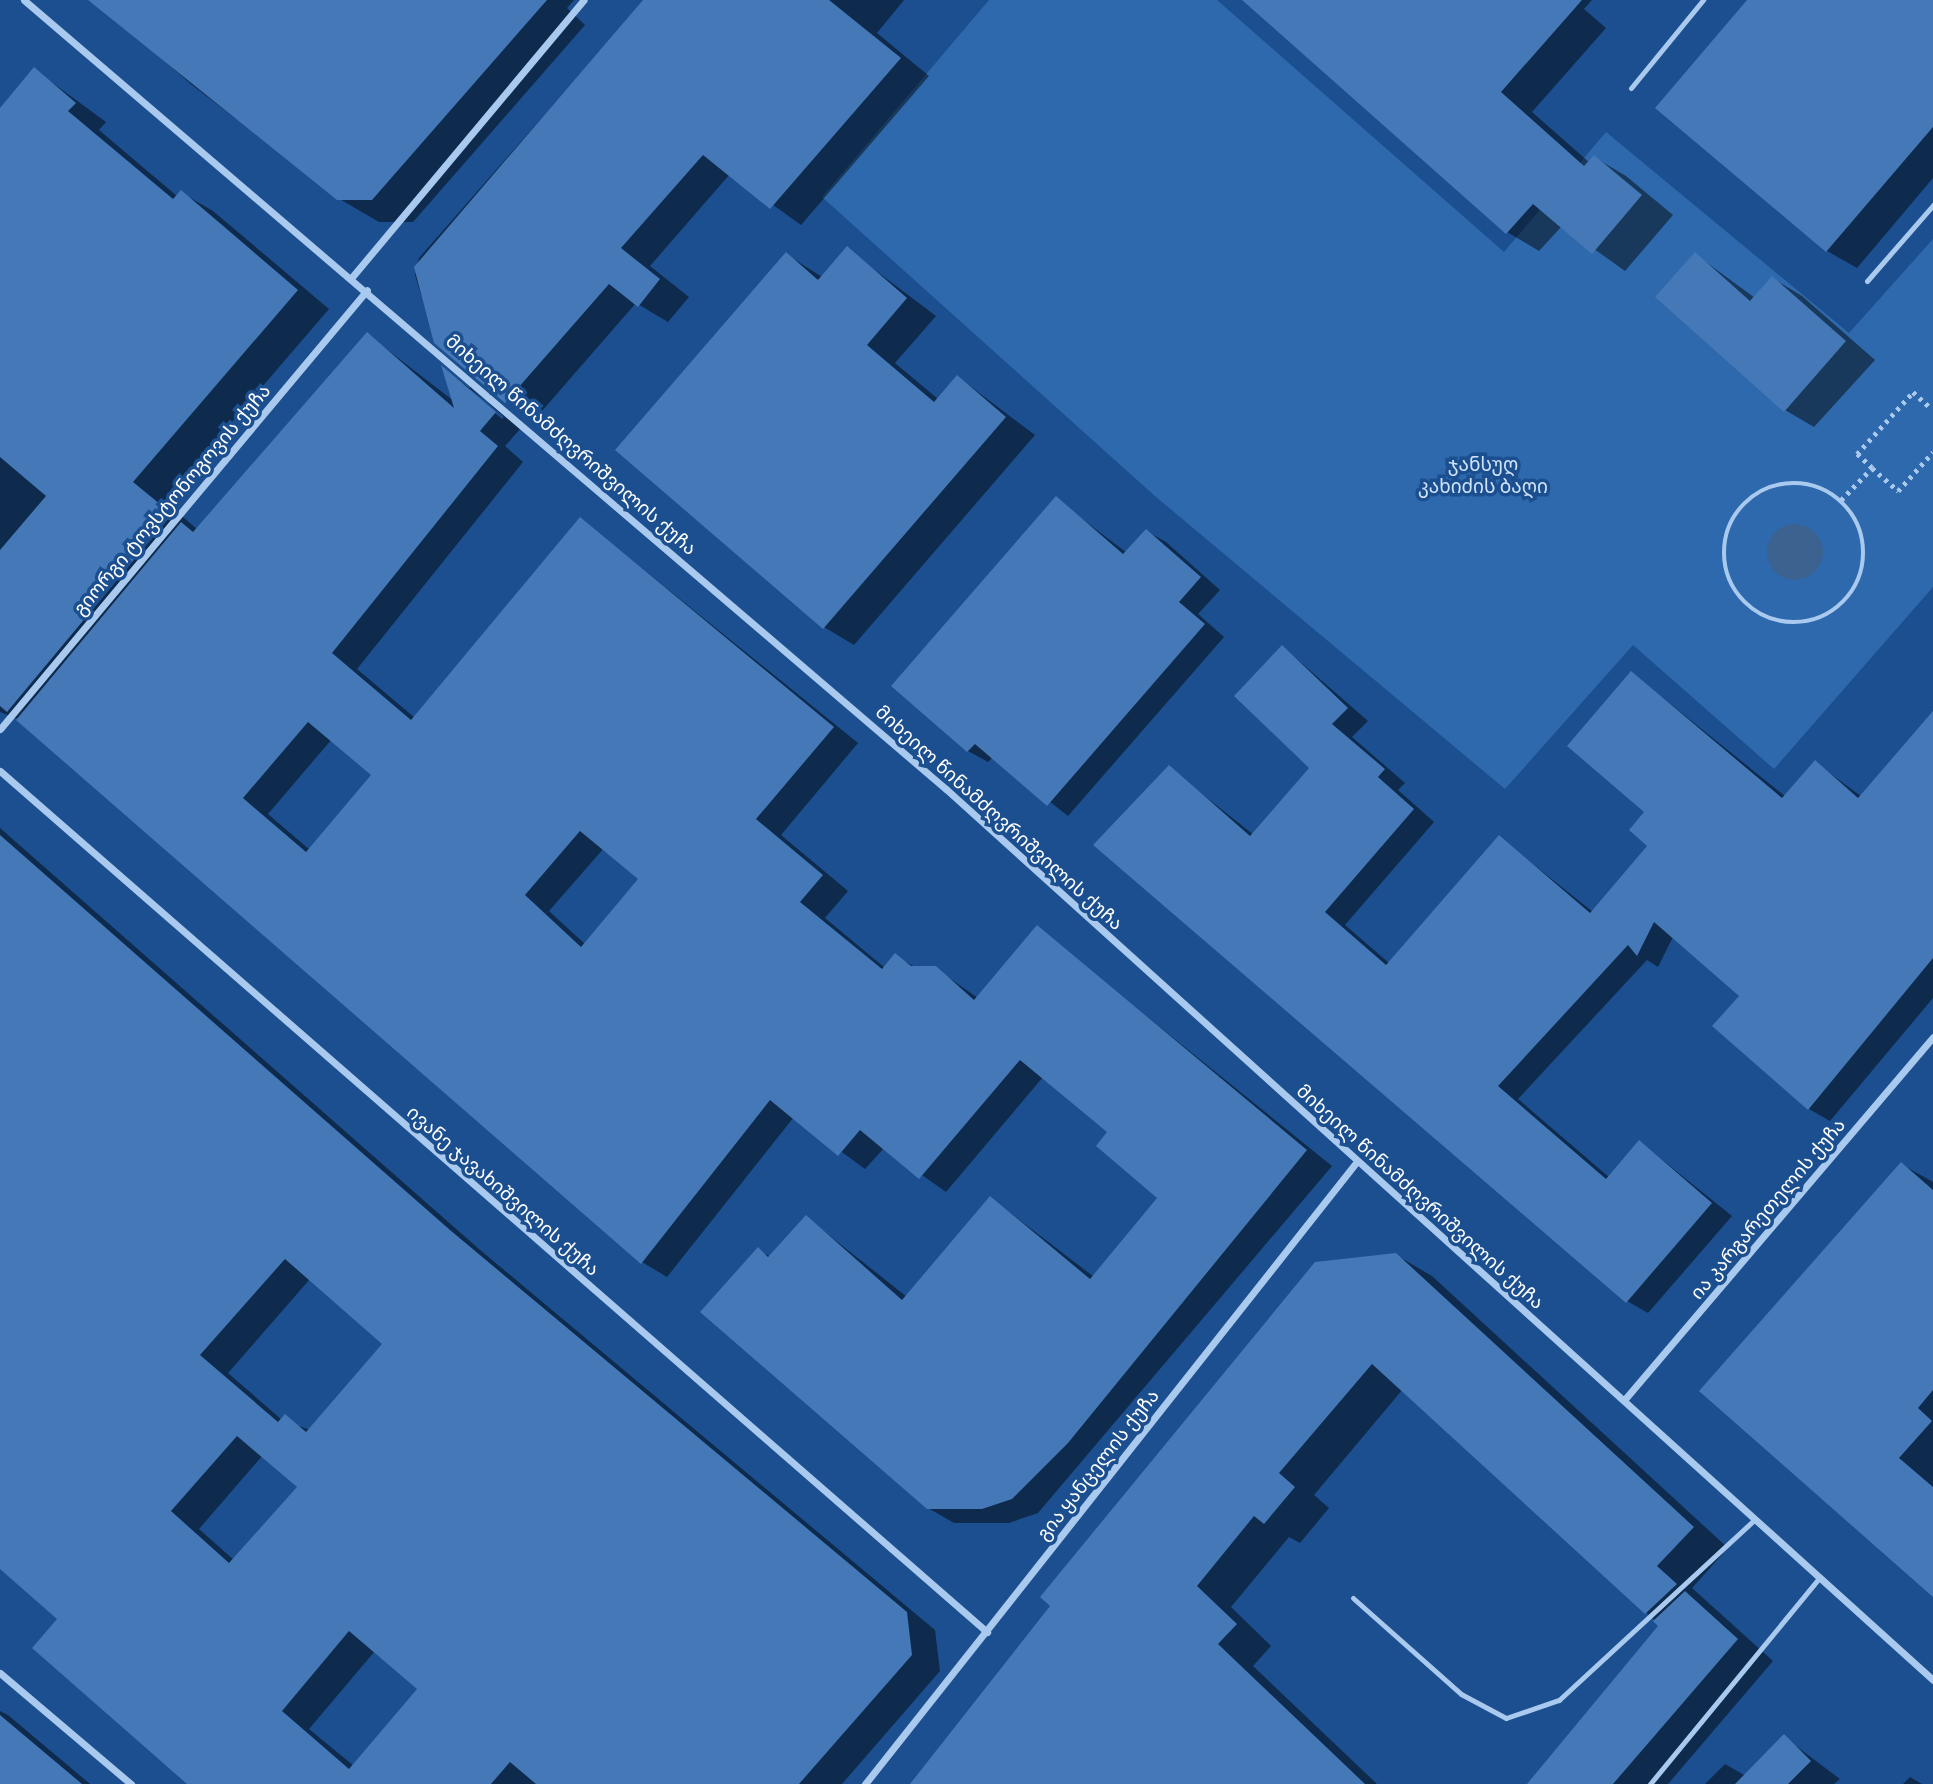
<!DOCTYPE html>
<html>
<head>
<meta charset="utf-8">
<style>
	body { margin:0 }
	#map { position:relative; width:1933px; height:1784px; overflow:hidden; background:#1b4f8f; font-family:"Archivo Narrow","Noto Sans Georgian",sans-serif }
	div>[style] { position:absolute }
	[style*='--x'] { left:calc(var(--x)*1px); top:calc(var(--y)*1px); width:calc(var(--w)*1px); rotate:calc(var(--a)*1deg) }
	.green>* { inset:0; background:#2e69ad }
	.water>* { inset:0; background:#3c6290 }
	.round { border-radius:50% }
	.shadow>* { inset:0; background:#0007 }
	.building>* { inset:0; background:#4478b7 }
	.path>* { height:4.5px; margin-top:-2.25px; transform-origin:0; background:repeating-linear-gradient(90deg,#a9c9ee 0 3.5px,transparent 0 8.5px) }
	.path>.ring { margin:-2.25px; padding:0; box-sizing:content-box; background:none; border:4.5px solid #a9c9ee; border-radius:50% }
	.service>* { height:5px; margin:-2.5px; padding:0 2.5px; transform-origin:2.5px; border-radius:2.5px; background:#a9c9ee }
	.minor>* { height:7px; margin:-3.5px; padding:0 3.5px; transform-origin:3.5px; border-radius:3.5px; background:#a9c9ee }
	span { translate:-50% -50%; white-space:nowrap; text-align:center; line-height:1.15; -webkit-text-stroke:7px #1b4f8f; paint-order:stroke }
	.street-label { font-size:19px; color:#fff }
	.park-label { font-size:19px; color:#cfe3fa }
</style>
</head>
<body>
<div id="map">
	<div class="green">
		<div style="clip-path:polygon(989px 0,1217px 0,1504px 252px,1606px 132px,1849px 333px,1933px 239px,1933px 587px,1774px 769px,1633px 645px,1505px 789px,1156px 497px,822px 197px)"></div>
	</div>
	<div class="water">
		<div class="round" style="left:1767px;top:524px;width:56px;height:56px"></div>
	</div>
	<div class="shadow">
		<div style="clip-path:polygon(94px 0,574px 0,567px 8px,585px 25px,413px 222px,379px 222px,338px 198px,192px 85px)"></div>
		<div style="clip-path:polygon(645px 0,904px 0,877px 33px,929px 76px,801px 225px,730px 174px,650px 266px,689px 297px,668px 322px,636px 303px,535px 419px,436px 342px,415px 275px,419px 258px)"></div>
		<div style="clip-path:polygon(1244px 0,1592px 0,1584px 9px,1606px 28px,1532px 112px,1590px 163px,1594px 157px,1626px 176px,1673px 215px,1625px 271px,1562px 226px,1539px 251px,1507px 232px)"></div>
		<div style="clip-path:polygon(1749px 0,1933px 0,1933px 178px,1857px 268px,1827px 251px)"></div>
		<div style="clip-path:polygon(evenodd,35px 70px,106px 122px,99px 130px,178px 197px,182px 193px,213px 211px,329px 309px,164px 501px,197px 529px,367px 334px,455px 402px,444px 369px,521px 428px,505px 446px,523px 462px,357px 669px,415px 718px,581px 519px,858px 743px,781px 835px,848px 891px,825px 918px,885px 968px,895px 956px,917px 968px,935px 968px,978px 998px,1037px 928px,1332px 1166px,1038px 1513px,1009px 1523px,954px 1523px,928px 1508px,758px 1250px,771px 1257px,806px 1217px,907px 1297px,991px 1198px,1094px 1277px,1159px 1197px,1109px 1132px,1043px 1077px,946px 1192px,884px 1148px,865px 1169px,794px 1117px,667px 1277px,642px 1262px,18px 719px,0 712px,0 110px,35px 70px,470px 387px,504px 417px,502px 419px,470px 392px,470px 387px,35px 70px,332px 739px,374px 775px,310px 850px,268px 814px,332px 739px,35px 70px,604px 848px,640px 879px,586px 945px,549px 911px,604px 848px)"></div>
		<div style="clip-path:polygon(847px 249px,936px 316px,895px 363px,938px 399px,958px 377px,1035px 435px,854px 645px,824px 627px,786px 254px,822px 277px)"></div>
		<div style="clip-path:polygon(1695px 254px,1755px 298px,1772px 278px,1802px 296px,1875px 360px,1814px 427px,1785px 410px)"></div>
		<div style="clip-path:polygon(1056px 499px,1127px 553px,1146px 531px,1166px 542px,1220px 590px,1198px 614px,1224px 637px,1068px 816px,993px 757px,988px 762px,968px 751px,893px 686px)"></div>
		<div style="clip-path:polygon(1283px 647px,1368px 721px,1352px 737px,1405px 783px,1398px 790px,1434px 822px,1345px 925px,1389px 963px,1499px 837px,1593px 912px,1650px 846px,1632px 673px,1786px 797px,1816px 763px,1862px 797px,1933px 717px,1933px 998px,1830px 1121px,1809px 1109px,1741px 996px,1673px 937px,1658px 967px,1647px 960px,1518px 1099px,1610px 1178px,1640px 1142px,1732px 1216px,1648px 1313px,1627px 1301px,1169px 768px,1254px 835px,1312px 768px)"></div>
		<div style="clip-path:polygon(evenodd,0 828px,479px 1249px,935px 1630px,940px 1671px,842px 1784px,190px 1784px,59px 1619px,0 1566px,0 828px,310px 1279px,384px 1344px,310px 1430px,282px 1420px,228px 1373px,310px 1279px,0 828px,263px 1455px,300px 1486px,234px 1560px,199px 1529px,263px 1455px,0 828px,375px 1651px,420px 1689px,354px 1766px,309px 1729px,375px 1651px)"></div>
		<div style="clip-path:polygon(1901px 1164px,1933px 1182px,1933px 1591px,1702px 1391px)"></div>
		<div style="clip-path:polygon(1396px 1255px,1432px 1276px,1728px 1548px,1692px 1588px,1773px 1661px,1668px 1784px,1530px 1784px,1661px 1626px,1403px 1389px,1314px 1495px,1329px 1508px,1300px 1543px,1289px 1537px,1231px 1607px,1271px 1646px,1253px 1666px,1377px 1784px,912px 1784px)"></div>
		<div style="clip-path:polygon(0 1711px,8px 1715px,90px 1784px,0 1784px)"></div>
		<div style="clip-path:polygon(1784px 1737px,1840px 1779px,1834px 1784px,1705px 1784px,1725px 1764px,1746px 1776px)"></div>
		<div style="clip-path:polygon(1910px 1777px,1922px 1784px,1903px 1784px)"></div>
	</div>
	<div class="building">
		<div style="clip-path:polygon(88px 0,547px 0,372px 200px,337px 200px)"></div>
		<div style="clip-path:polygon(643px 0,829px 0,901px 58px,770px 209px,703px 155px,621px 248px,660px 279px,638px 307px,609px 284px,505px 403px,434px 343px,414px 267px)"></div>
		<div style="clip-path:polygon(1242px 0,1582px 0,1501px 92px,1584px 166px,1594px 155px,1642px 195px,1592px 254px,1533px 204px,1506px 234px)"></div>
		<div style="clip-path:polygon(1747px 0,1933px 0,1933px 127px,1826px 252px,1655px 108px)"></div>
		<div style="clip-path:polygon(34px 67px,76px 103px,68px 111px,173px 199px,181px 190px,298px 290px,133px 482px,172px 514px,7px 712px,0 706px,0 550px,46px 496px,0 457px,0 108px)"></div>
		<div style="clip-path:polygon(847px 246px,907px 298px,867px 345px,934px 402px,957px 375px,1006px 417px,823px 629px,615px 450px,786px 252px,818px 280px)"></div>
		<div style="clip-path:polygon(1695px 252px,1750px 301px,1772px 276px,1846px 341px,1784px 412px,1655px 297px)"></div>
		<div style="clip-path:polygon(evenodd,367px 332px,454px 408px,441px 365px,496px 412px,480px 431px,498px 446px,332px 653px,411px 720px,580px 517px,834px 727px,756px 819px,823px 875px,800px 902px,882px 969px,895px 953px,911px 966px,936px 966px,974px 1000px,1037px 925px,1307px 1150px,1068px 1443px,1012px 1499px,982px 1509px,927px 1509px,700px 1312px,758px 1247px,768px 1257px,806px 1215px,902px 1300px,990px 1196px,1090px 1279px,1157px 1198px,1096px 1146px,1107px 1132px,1020px 1060px,919px 1179px,860px 1130px,838px 1156px,770px 1100px,641px 1264px,16px 720px,181px 522px,193px 532px,367px 332px,308px 722px,371px 775px,306px 852px,243px 798px,308px 722px,367px 332px,580px 831px,638px 879px,581px 947px,525px 895px,580px 831px)"></div>
		<div style="clip-path:polygon(1056px 496px,1123px 554px,1146px 529px,1201px 577px,1179px 602px,1205px 624px,1047px 806px,975px 744px,967px 752px,891px 686px)"></div>
		<div style="clip-path:polygon(1282px 645px,1348px 708px,1332px 724px,1385px 769px,1378px 777px,1414px 809px,1325px 912px,1386px 965px,1499px 835px,1590px 913px,1647px 846px,1629px 830px,1644px 812px,1567px 746px,1631px 671px,1782px 798px,1815px 760px,1858px 798px,1933px 711px,1933px 958px,1808px 1110px,1712px 1026px,1739px 996px,1654px 922px,1637px 956px,1628px 945px,1498px 1086px,1606px 1179px,1639px 1140px,1712px 1203px,1626px 1303px,1093px 845px,1169px 765px,1250px 836px,1309px 768px,1234px 696px)"></div>
		<div style="clip-path:polygon(evenodd,0 835px,450px 1230px,907px 1612px,912px 1655px,799px 1784px,536px 1784px,510px 1762px,491px 1784px,187px 1784px,32px 1648px,57px 1619px,0 1569px,0 835px,285px 1259px,382px 1344px,306px 1432px,285px 1414px,278px 1422px,200px 1355px,285px 1259px,0 835px,237px 1436px,297px 1487px,229px 1563px,171px 1511px,237px 1436px,0 835px,349px 1631px,417px 1689px,349px 1769px,282px 1711px,349px 1631px)"></div>
		<div style="clip-path:polygon(1901px 1162px,1933px 1190px,1933px 1390px,1918px 1408px,1932px 1421px,1899px 1458px,1933px 1487px,1933px 1597px,1699px 1391px)"></div>
		<div style="clip-path:polygon(1396px 1253px,1694px 1527px,1657px 1566px,1677px 1584px,1645px 1614px,1372px 1364px,1279px 1473px,1295px 1487px,1264px 1524px,1254px 1516px,1197px 1586px,1237px 1624px,1218px 1644px,1365px 1784px,910px 1784px,1050px 1606px,1040px 1597px,1315px 1262px)"></div>
		<div style="clip-path:polygon(1685px 1591px,1738px 1639px,1613px 1784px,1527px 1784px,1658px 1626px,1653px 1621px)"></div>
		<div style="clip-path:polygon(0 1715px,82px 1784px,0 1784px)"></div>
		<div style="clip-path:polygon(1784px 1734px,1811px 1761px,1788px 1784px,1735px 1784px)"></div>
	</div>
	<div class="path">
		<div style="--x:1872;--y:468;--w:21;--a:-137"></div>
		<div style="--x:1857;--y:454;--w:84;--a:-47.9"></div>
		<div style="--x:1913;--y:392;--w:25;--a:42"></div>
		<div class="ring" style="left:1724px;top:483px;width:135.5px;height:135.5px"></div>
		<div style="--x:1841;--y:500;--w:45;--a:-45.9"></div>
		<div style="--x:1872;--y:468;--w:35;--a:41"></div>
		<div style="--x:1898;--y:491;--w:52;--a:-48.1"></div>
	</div>
	<div class="service">
		<div style="--x:1631;--y:88;--w:114;--a:-50.7"></div>
		<div style="--x:1867;--y:281;--w:101;--a:-49"></div>
		<div style="--x:1353;--y:1598;--w:144;--a:41.6"></div>
		<div style="--x:1461;--y:1694;--w:51;--a:28.1"></div>
		<div style="--x:1506;--y:1718;--w:56;--a:-18.8"></div>
		<div style="--x:1559;--y:1700;--w:267;--a:-42.7"></div>
		<div style="--x:1650;--y:1784;--w:266;--a:-50.6"></div>
	</div>
	<div class="minor">
		<div style="--x:24;--y:0;--w:1214;--a:40.56"></div>
		<div style="--x:946;--y:789;--w:1330;--a:42.07"></div>
		<div style="--x:352;--y:277;--w:361;--a:-50.1"></div>
		<div style="--x:0;--y:729;--w:572;--a:-50.1"></div>
		<div style="--x:0;--y:771;--w:1310;--a:41.1"></div>
		<div style="--x:1625;--y:1399;--w:475;--a:-49.6"></div>
		<div style="--x:0;--y:1673;--w:172;--a:40.3"></div>
		<div style="--x:865;--y:1784;--w:790;--a:-51.68"></div>
	</div>
	<div class="street-label">
		<span style="left:571px;top:445px;rotate:41deg">მიხეილ წინამძღვრიშვილის ქუჩა</span>
		<span style="left:172px;top:500px;rotate:-50deg">გიორგი ტოვსტონოგოვის ქუჩა</span>
		<span style="left:999px;top:818px;rotate:42deg">მიხეილ წინამძღვრიშვილის ქუჩა</span>
		<span style="left:503px;top:1191px;rotate:41deg">ივანე ჯავახიშვილის ქუჩა</span>
		<span style="left:1420px;top:1197px;rotate:42deg">მიხეილ წინამძღვრიშვილის ქუჩა</span>
		<span style="left:1768px;top:1209px;rotate:-50deg">ია კარგარეთელის ქუჩა</span>
		<span style="left:1098px;top:1465px;rotate:-52deg">გია ყანცელის ქუჩა</span>
	</div>
	<div class="park-label">
		<span style="left:1483px;top:476px">ჯანსუღ<br>კახიძის ბაღი</span>
	</div>
</div>
</body>
</html>
